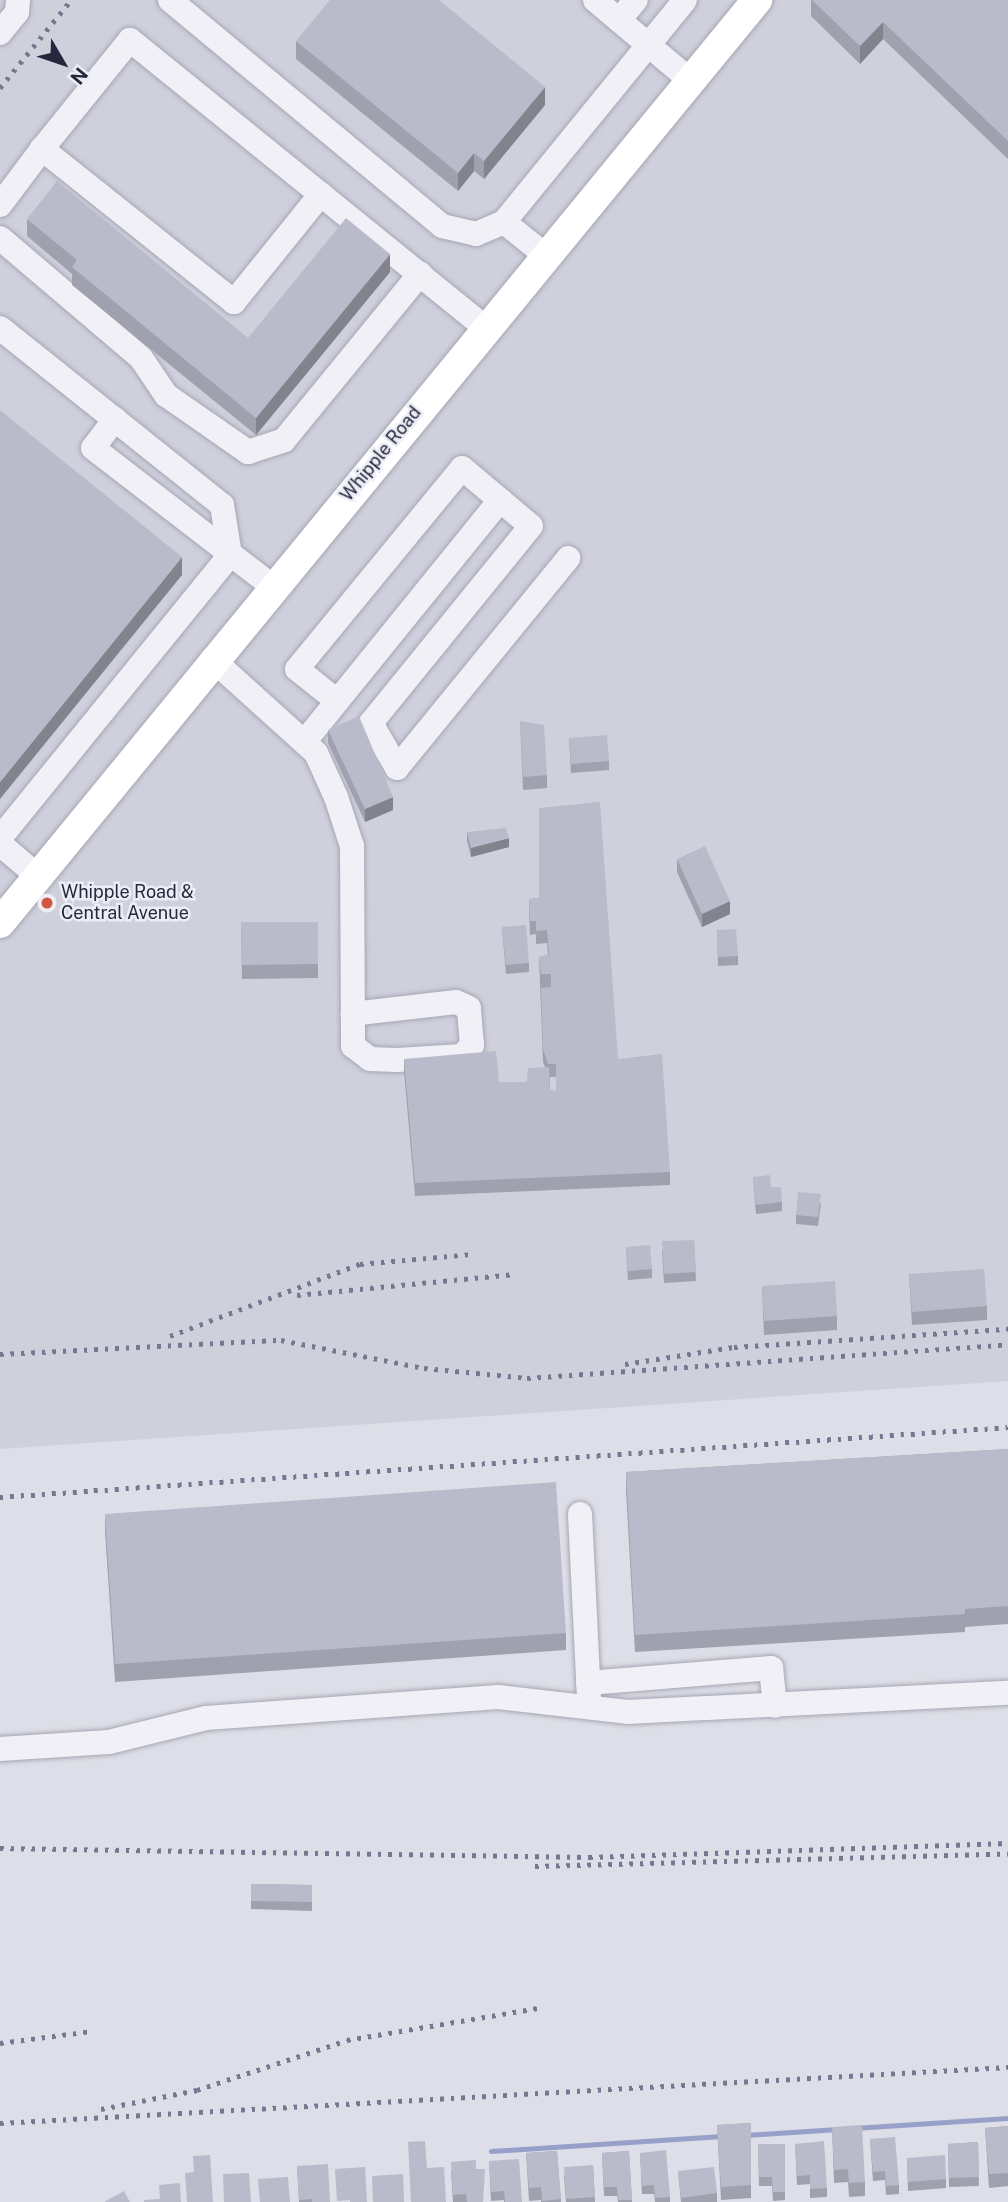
<!DOCTYPE html>
<html>
<head>
<meta charset="utf-8">
<style>
	body { margin:0 }
	#map { position:relative; width:1008px; height:2202px; overflow:hidden; background:#dddee7; font-family:"Public Sans",sans-serif }
	div>[style] { position:absolute }
	[style*='--x'] { left:calc(var(--x)*1px); top:calc(var(--y)*1px); width:calc(var(--w)*1px); rotate:calc(var(--a)*1deg) }
	.built>* { inset:0; background:#cfd0dc }
	.stream>* { height:5px; margin:-2.5px; padding:0 2.5px; transform-origin:2.5px; border-radius:2.5px; background:#97a0c8 }
	.roads { filter:drop-shadow(0 0 2px #a6a7b4) drop-shadow(0 0 2px #a6a7b4) }
	.minor>* { height:24px; margin:-12px; padding:0 12px; transform-origin:12px; border-radius:12px; background:#f0f0f6 }
	.major>* { height:30px; margin:-15px; padding:0 15px; transform-origin:15px; border-radius:15px; background:#fff }
	.rail>* { height:5px; margin-top:-2.5px; transform-origin:0; background:repeating-linear-gradient(90deg,#767891 0 3.5px,transparent 0 10.5px) }
	.wall>* { inset:0; background:#a0a1ae }
	.shaded-wall>* { inset:0; background:#82838d }
	.building>* { inset:0; background:#babbca }
	.dots>* { width:19px; height:19px; translate:-50% -50%; box-sizing:border-box; border:4px solid #ecedf5; border-radius:50% }
	span { translate:-50% -50%; white-space:nowrap; text-align:center; line-height:1.15; -webkit-text-stroke:5px #ecedf5; paint-order:stroke }
	.street-label { font-size:18px; color:#26283e }
	.poi-label { font-size:18px; color:#26283e }
	.left { translate:0 -50%; text-align:left }
	.north { position:absolute; left:28px; top:28px; width:70px; height:70px; -webkit-text-stroke:5px #ecedf5; paint-order:stroke; rotate:129deg; font-size:19px; font-weight:700; line-height:28px; text-align:center; color:#26283e }
	.north::after { content:''; display:block; margin:auto; width:24px; height:32px; background:#26283e; clip-path:polygon(50% 0,100% 100%,50% 72%,0 100%) }
</style>
</head>
<body>
<div id="map">
	<div class="built">
		<div style="clip-path:polygon(0 0,1008px 0,1008px 1381px,0 1449px)"></div>
	</div>
	<div class="stream">
		<div style="--x:854;--y:2128;--w:154;--a:-3.7"></div>
		<div style="--x:746;--y:2135;--w:92;--a:-3.7"></div>
		<div style="--x:491;--y:2151;--w:231;--a:-3.7"></div>
	</div>
	<div class="roads">
		<div class="minor">
			<div style="--x:170;--y:0;--w:354;--a:39.7"></div>
			<div style="--x:442;--y:226;--w:35;--a:13"></div>
			<div style="--x:476;--y:234;--w:30;--a:-23"></div>
			<div style="--x:504;--y:222;--w:286;--a:-50.8"></div>
			<div style="--x:595;--y:0;--w:124;--a:40.1"></div>
			<div style="--x:619;--y:20;--w:26;--a:-50"></div>
			<div style="--x:0;--y:33;--w:27;--a:-51"></div>
			<div style="--x:17;--y:12;--w:12;--a:-85"></div>
			<div style="--x:321;--y:194;--w:139;--a:128.9"></div>
			<div style="--x:234;--y:302;--w:246;--a:-141.4"></div>
			<div style="--x:42;--y:149;--w:140;--a:-51.1"></div>
			<div style="--x:130;--y:40;--w:457;--a:39"></div>
			<div style="--x:0;--y:205;--w:70;--a:-53.1"></div>
			<div style="--x:504;--y:222;--w:53;--a:38.8"></div>
			<div style="--x:0;--y:238;--w:185;--a:40.4"></div>
			<div style="--x:141;--y:358;--w:45;--a:56"></div>
			<div style="--x:166;--y:395;--w:100;--a:34.8"></div>
			<div style="--x:248;--y:452;--w:38;--a:-18"></div>
			<div style="--x:284;--y:440;--w:215;--a:-50.7"></div>
			<div style="--x:0;--y:328;--w:284;--a:38.6"></div>
			<div style="--x:222;--y:505;--w:51;--a:80.9"></div>
			<div style="--x:230;--y:555;--w:365;--a:129.1"></div>
			<div style="--x:115;--y:419;--w:36;--a:127"></div>
			<div style="--x:93;--y:448;--w:226;--a:37.6"></div>
			<div style="--x:212;--y:659;--w:140;--a:42.1"></div>
			<div style="--x:316;--y:753;--w:48;--a:65.6"></div>
			<div style="--x:336;--y:797;--w:52;--a:71.9"></div>
			<div style="--x:352;--y:846;--w:200;--a:89.7"></div>
			<div style="--x:353;--y:1046;--w:21;--a:37"></div>
			<div style="--x:370;--y:1059;--w:27;--a:2"></div>
			<div style="--x:397;--y:1060;--w:65;--a:-3.5"></div>
			<div style="--x:462;--y:1056;--w:15;--a:-48"></div>
			<div style="--x:472;--y:1045;--w:37;--a:-95"></div>
			<div style="--x:469;--y:1008;--w:14;--a:-155"></div>
			<div style="--x:456;--y:1002;--w:104;--a:173.4"></div>
			<div style="--x:337;--y:701;--w:51;--a:-141.3"></div>
			<div style="--x:297;--y:669;--w:260;--a:-50.6"></div>
			<div style="--x:462;--y:468;--w:50;--a:40.1"></div>
			<div style="--x:305;--y:741;--w:310;--a:-51"></div>
			<div style="--x:500;--y:500;--w:40;--a:40"></div>
			<div style="--x:531;--y:526;--w:254;--a:129.1"></div>
			<div style="--x:371;--y:723;--w:52;--a:60"></div>
			<div style="--x:397;--y:768;--w:271;--a:-50.8"></div>
			<div style="--x:0;--y:844;--w:52;--a:40.4"></div>
			<div style="--x:580;--y:1514;--w:184;--a:87.2"></div>
			<div style="--x:588;--y:1683;--w:184;--a:-4.7"></div>
			<div style="--x:771;--y:1668;--w:38;--a:84"></div>
			<div style="--x:0;--y:1749;--w:109;--a:-3.7"></div>
			<div style="--x:109;--y:1742;--w:100;--a:-13.9"></div>
			<div style="--x:206;--y:1718;--w:293;--a:-4.1"></div>
			<div style="--x:498;--y:1697;--w:130;--a:6.6"></div>
			<div style="--x:627;--y:1712;--w:381;--a:-2.9"></div>
		</div>
		<div class="major">
			<div style="--x:0;--y:923;--w:1194;--a:-50.64"></div>
		</div>
	</div>
	<div class="rail">
		<div style="--x:0;--y:88;--w:113;--a:-51.1"></div>
		<div style="--x:297;--y:1295;--w:220;--a:-5.5"></div>
		<div style="--x:170;--y:1336;--w:203;--a:-20.8"></div>
		<div style="--x:360;--y:1264;--w:111;--a:-5.1"></div>
		<div style="--x:0;--y:1354;--w:281;--a:-2.9"></div>
		<div style="--x:281;--y:1340;--w:146;--a:11.1"></div>
		<div style="--x:424;--y:1368;--w:103;--a:5.5"></div>
		<div style="--x:527;--y:1378;--w:482;--a:-4"></div>
		<div style="--x:625;--y:1364;--w:110;--a:-8.9"></div>
		<div style="--x:734;--y:1347;--w:275;--a:-3.8"></div>
		<div style="--x:0;--y:1497;--w:1010;--a:-3.97"></div>
		<div style="--x:0;--y:1848;--w:589;--a:0.88"></div>
		<div style="--x:589;--y:1857;--w:419;--a:-1.9"></div>
		<div style="--x:535;--y:1866;--w:473;--a:-1.5"></div>
		<div style="--x:0;--y:2043;--w:94;--a:-7.4"></div>
		<div style="--x:101;--y:2109;--w:98;--a:-11.2"></div>
		<div style="--x:197;--y:2090;--w:158;--a:-18.4"></div>
		<div style="--x:347;--y:2040;--w:195;--a:-9.5"></div>
		<div style="--x:0;--y:2123;--w:1010;--a:-3.18"></div>
	</div>
	<div class="wall">
		<div style="clip-path:polygon(811px 0,1008px 0,1008px 159px,883px 39px,860px 64px,811px 16px)"></div>
		<div style="clip-path:polygon(296px 41px,545px 105px,484px 179px,474px 171px,458px 191px,296px 59px)"></div>
		<div style="clip-path:polygon(27px 219px,248px 338px,390px 272px,256px 435px,72px 285px,72px 274px,27px 236px)"></div>
		<div style="clip-path:polygon(520px 721px,547px 775px,547px 788px,523px 790px)"></div>
		<div style="clip-path:polygon(328px 730px,393px 810px,365px 822px,328px 743px)"></div>
		<div style="clip-path:polygon(569px 738px,609px 761px,609px 770px,571px 773px)"></div>
		<div style="clip-path:polygon(467px 832px,509px 847px,471px 857px,467px 841px)"></div>
		<div style="clip-path:polygon(677px 859px,730px 914px,702px 927px,677px 872px)"></div>
		<div style="clip-path:polygon(evenodd,539px 898px,618px 1059px,670px 1172px,670px 1185px,415px 1196px,404px 1072px,404px 1059px,499px 1082px,527px 1082px,545px 1067px,543px 1062px,539px 957px,548px 955px,547px 943px,536px 944px,536px 934px,530px 935px,529px 912px,529px 899px,539px 898px,550px 1077px,556px 1077px,556px 1091px,550px 1090px,550px 1077px)"></div>
		<div style="clip-path:polygon(241px 922px,318px 922px,318px 978px,242px 979px)"></div>
		<div style="clip-path:polygon(502px 927px,529px 963px,529px 972px,506px 974px)"></div>
		<div style="clip-path:polygon(717px 930px,738px 956px,738px 965px,718px 966px)"></div>
		<div style="clip-path:polygon(753px 1177px,771px 1187px,782px 1202px,782px 1211px,756px 1214px)"></div>
		<div style="clip-path:polygon(821px 1203px,818px 1226px,796px 1224px,796px 1215px)"></div>
		<div style="clip-path:polygon(694px 1240px,696px 1281px,664px 1283px,662px 1250px)"></div>
		<div style="clip-path:polygon(626px 1247px,652px 1269px,652px 1278px,628px 1280px)"></div>
		<div style="clip-path:polygon(909px 1274px,987px 1306px,987px 1320px,912px 1325px)"></div>
		<div style="clip-path:polygon(762px 1286px,837px 1316px,837px 1330px,764px 1335px)"></div>
		<div style="clip-path:polygon(1008px 1449px,1008px 1624px,965px 1627px,965px 1632px,635px 1652px,626px 1490px,626px 1472px)"></div>
		<div style="clip-path:polygon(105px 1514px,566px 1633px,566px 1650px,115px 1682px,105px 1531px)"></div>
		<div style="clip-path:polygon(251px 1884px,312px 1885px,312px 1911px,251px 1909px)"></div>
		<div style="clip-path:polygon(751px 2123px,751px 2198px,721px 2200px,717px 2125px)"></div>
		<div style="clip-path:polygon(1008px 2126px,1008px 2186px,989px 2188px,985px 2128px)"></div>
		<div style="clip-path:polygon(832px 2127px,865px 2182px,865px 2196px,849px 2197px,848px 2182px,834px 2183px)"></div>
		<div style="clip-path:polygon(870px 2139px,899px 2185px,899px 2194px,886px 2195px,885px 2180px,873px 2181px)"></div>
		<div style="clip-path:polygon(978px 2142px,979px 2186px,949px 2187px,948px 2144px)"></div>
		<div style="clip-path:polygon(758px 2144px,785px 2144px,785px 2200px,773px 2201px,772px 2186px,759px 2186px)"></div>
		<div style="clip-path:polygon(795px 2144px,827px 2188px,827px 2197px,810px 2198px,810px 2184px,797px 2185px)"></div>
		<div style="clip-path:polygon(557px 2151px,561px 2202px,541px 2202px,541px 2200px,529px 2201px,526px 2153px)"></div>
		<div style="clip-path:polygon(629px 2151px,632px 2202px,618px 2202px,617px 2196px,604px 2196px,602px 2153px)"></div>
		<div style="clip-path:polygon(640px 2153px,670px 2197px,670px 2202px,655px 2202px,654px 2194px,642px 2194px)"></div>
		<div style="clip-path:polygon(907px 2158px,946px 2179px,946px 2188px,908px 2191px)"></div>
		<div style="clip-path:polygon(489px 2161px,522px 2202px,504px 2202px,504px 2200px,491px 2201px)"></div>
		<div style="clip-path:polygon(593px 2165px,595px 2202px,566px 2202px,564px 2176px)"></div>
		<div style="clip-path:polygon(297px 2166px,330px 2202px,299px 2202px)"></div>
		<div style="clip-path:polygon(476px 2169px,483px 2202px,453px 2202px,451px 2171px)"></div>
		<div style="clip-path:polygon(678px 2171px,717px 2193px,717px 2202px,681px 2202px)"></div>
	</div>
	<div class="shaded-wall">
		<div style="clip-path:polygon(883px 22px,883px 39px,860px 64px,860px 46px)"></div>
		<div style="clip-path:polygon(545px 87px,545px 105px,484px 179px,484px 161px)"></div>
		<div style="clip-path:polygon(474px 153px,474px 171px,458px 191px,458px 173px)"></div>
		<div style="clip-path:polygon(390px 254px,390px 272px,256px 435px,256px 418px)"></div>
		<div style="clip-path:polygon(182px 557px,182px 575px,0 799px,0 782px)"></div>
		<div style="clip-path:polygon(393px 797px,393px 810px,365px 822px,365px 809px)"></div>
		<div style="clip-path:polygon(509px 838px,509px 847px,471px 857px,471px 848px)"></div>
		<div style="clip-path:polygon(730px 901px,730px 914px,702px 927px,702px 914px)"></div>
	</div>
	<div class="building">
		<div style="clip-path:polygon(330px 0,439px 0,545px 87px,484px 161px,474px 153px,458px 173px,296px 41px)"></div>
		<div style="clip-path:polygon(812px 0,1008px 0,1008px 141px,883px 22px,860px 46px)"></div>
		<div style="clip-path:polygon(57px 181px,248px 338px,346px 218px,390px 254px,256px 418px,72px 267px,77px 260px,27px 219px)"></div>
		<div style="clip-path:polygon(0 410px,182px 557px,0 782px)"></div>
		<div style="clip-path:polygon(359px 716px,393px 797px,365px 809px,328px 730px)"></div>
		<div style="clip-path:polygon(520px 721px,544px 725px,547px 775px,523px 777px)"></div>
		<div style="clip-path:polygon(607px 735px,609px 761px,571px 764px,569px 738px)"></div>
		<div style="clip-path:polygon(600px 802px,618px 1059px,662px 1054px,670px 1172px,415px 1183px,404px 1059px,496px 1051px,499px 1082px,527px 1082px,528px 1068px,549px 1067px,550px 1090px,556px 1091px,556px 1064px,548px 1064px,543px 1049px,541px 988px,551px 987px,551px 974px,541px 974px,539px 957px,549px 955px,547px 930px,536px 931px,536px 921px,530px 921px,529px 899px,539px 898px,539px 808px)"></div>
		<div style="clip-path:polygon(506px 828px,509px 838px,471px 848px,467px 832px)"></div>
		<div style="clip-path:polygon(705px 846px,730px 901px,702px 914px,677px 859px)"></div>
		<div style="clip-path:polygon(241px 922px,318px 922px,318px 964px,242px 965px)"></div>
		<div style="clip-path:polygon(526px 925px,529px 963px,506px 965px,502px 927px)"></div>
		<div style="clip-path:polygon(736px 929px,738px 956px,718px 957px,717px 930px)"></div>
		<div style="clip-path:polygon(770px 1175px,771px 1187px,781px 1187px,782px 1202px,756px 1205px,753px 1177px)"></div>
		<div style="clip-path:polygon(798px 1192px,821px 1194px,818px 1217px,796px 1215px)"></div>
		<div style="clip-path:polygon(694px 1240px,696px 1272px,664px 1274px,662px 1241px)"></div>
		<div style="clip-path:polygon(650px 1245px,652px 1269px,628px 1271px,626px 1247px)"></div>
		<div style="clip-path:polygon(984px 1269px,987px 1306px,912px 1312px,909px 1274px)"></div>
		<div style="clip-path:polygon(835px 1281px,837px 1316px,764px 1321px,762px 1286px)"></div>
		<div style="clip-path:polygon(1008px 1449px,1008px 1606px,965px 1609px,965px 1614px,635px 1635px,626px 1472px)"></div>
		<div style="clip-path:polygon(556px 1482px,566px 1633px,115px 1664px,105px 1514px)"></div>
		<div style="clip-path:polygon(251px 1884px,312px 1885px,312px 1902px,251px 1901px)"></div>
		<div style="clip-path:polygon(751px 2123px,751px 2185px,721px 2187px,717px 2125px)"></div>
		<div style="clip-path:polygon(862px 2125px,865px 2182px,849px 2183px,848px 2169px,834px 2170px,832px 2127px)"></div>
		<div style="clip-path:polygon(1008px 2126px,1008px 2173px,989px 2174px,985px 2128px)"></div>
		<div style="clip-path:polygon(895px 2137px,899px 2185px,886px 2186px,885px 2171px,873px 2172px,870px 2139px)"></div>
		<div style="clip-path:polygon(425px 2141px,427px 2168px,444px 2167px,446px 2202px,411px 2202px,408px 2142px)"></div>
		<div style="clip-path:polygon(824px 2141px,827px 2188px,810px 2189px,810px 2175px,797px 2176px,795px 2144px)"></div>
		<div style="clip-path:polygon(978px 2142px,979px 2177px,949px 2178px,948px 2144px)"></div>
		<div style="clip-path:polygon(758px 2144px,785px 2144px,785px 2192px,773px 2192px,772px 2177px,759px 2177px)"></div>
		<div style="clip-path:polygon(666px 2150px,670px 2197px,655px 2198px,654px 2185px,642px 2186px,640px 2153px)"></div>
		<div style="clip-path:polygon(557px 2151px,561px 2199px,542px 2201px,541px 2187px,529px 2188px,526px 2153px)"></div>
		<div style="clip-path:polygon(629px 2151px,632px 2200px,618px 2200px,617px 2187px,604px 2187px,602px 2153px)"></div>
		<div style="clip-path:polygon(210px 2155px,213px 2202px,187px 2202px,185px 2173px,194px 2172px,193px 2156px)"></div>
		<div style="clip-path:polygon(945px 2155px,946px 2179px,908px 2182px,907px 2158px)"></div>
		<div style="clip-path:polygon(519px 2159px,522px 2202px,505px 2202px,504px 2191px,491px 2192px,489px 2161px)"></div>
		<div style="clip-path:polygon(476px 2160px,476px 2169px,485px 2169px,483px 2202px,467px 2202px,466px 2194px,453px 2195px,451px 2162px)"></div>
		<div style="clip-path:polygon(328px 2164px,330px 2202px,312px 2202px,312px 2199px,299px 2200px,297px 2166px)"></div>
		<div style="clip-path:polygon(593px 2165px,595px 2197px,566px 2199px,564px 2167px)"></div>
		<div style="clip-path:polygon(365px 2167px,367px 2202px,350px 2202px,350px 2200px,337px 2201px,335px 2169px)"></div>
		<div style="clip-path:polygon(714px 2167px,717px 2193px,681px 2198px,678px 2171px)"></div>
		<div style="clip-path:polygon(249px 2173px,251px 2202px,224px 2202px,223px 2174px)"></div>
		<div style="clip-path:polygon(403px 2174px,404px 2202px,373px 2202px,372px 2176px)"></div>
		<div style="clip-path:polygon(288px 2177px,290px 2202px,260px 2202px,258px 2179px)"></div>
		<div style="clip-path:polygon(180px 2183px,181px 2202px,144px 2202px,144px 2200px,160px 2199px,159px 2185px)"></div>
		<div style="clip-path:polygon(124px 2191px,130px 2202px,104px 2202px)"></div>
	</div>
	<div class="dots">
		<div style="left:47px;top:903px;background:#cf563f"></div>
	</div>
	<div class="street-label">
		<span style="left:381px;top:454px;rotate:-51deg">Whipple Road</span>
	</div>
	<div class="poi-label">
		<span class="left" style="left:61px;top:903px">Whipple Road &amp;<br>Central Avenue</span>
	</div>
	<div class="north">N</div>
</div>
</body>
</html>
